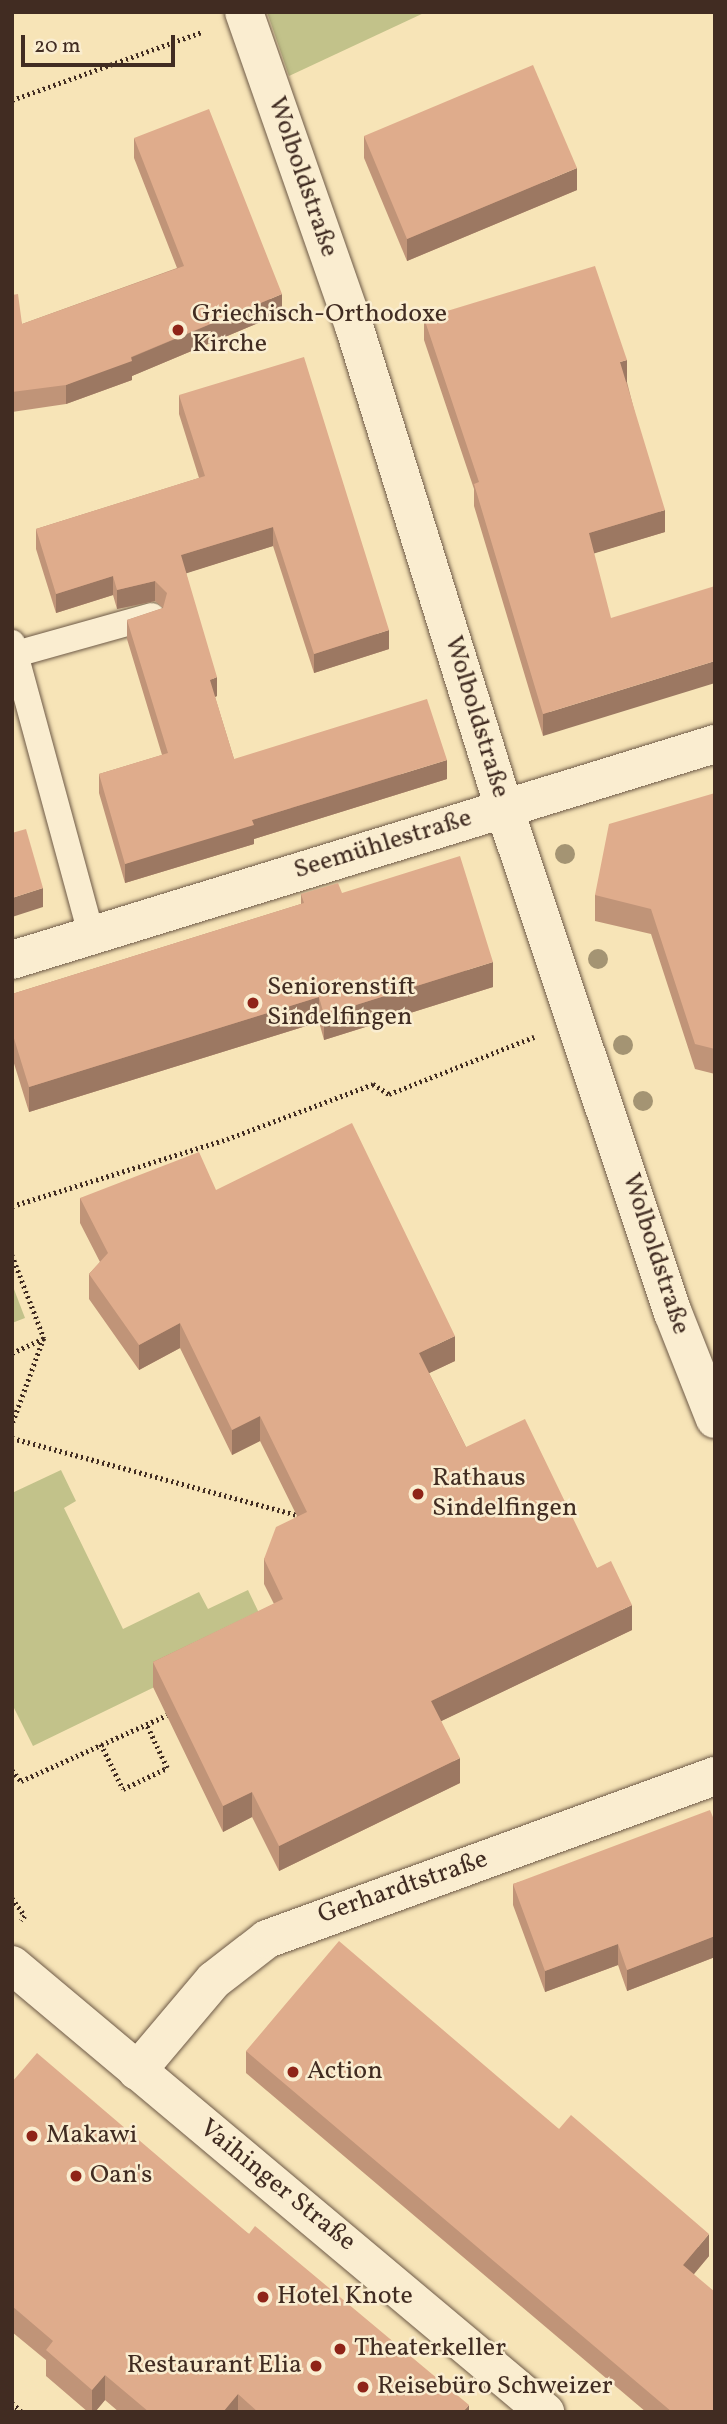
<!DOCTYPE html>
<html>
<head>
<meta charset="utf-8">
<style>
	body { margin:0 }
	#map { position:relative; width:727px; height:2424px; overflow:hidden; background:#f7e4b7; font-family:Vollkorn,serif }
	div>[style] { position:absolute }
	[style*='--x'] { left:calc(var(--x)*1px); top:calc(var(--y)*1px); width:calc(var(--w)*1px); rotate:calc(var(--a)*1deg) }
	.green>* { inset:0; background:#c2c28a }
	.path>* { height:4.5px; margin-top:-2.25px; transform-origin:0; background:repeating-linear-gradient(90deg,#412c22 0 2px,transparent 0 5.5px) }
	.roads { filter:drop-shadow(0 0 2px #6e5a47) drop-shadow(0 0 2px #6e5a47) }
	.lane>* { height:26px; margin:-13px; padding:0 13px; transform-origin:13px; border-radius:13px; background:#faedd0 }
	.street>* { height:38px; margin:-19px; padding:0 19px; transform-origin:19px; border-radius:19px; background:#faedd0 }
	.trees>* { width:20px; height:20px; margin:-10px; border-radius:50%; background:#a49473 }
	.wall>* { inset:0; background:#c09478 }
	.shaded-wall>* { inset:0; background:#9c7862 }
	.building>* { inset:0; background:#dfac8c }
	.dots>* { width:19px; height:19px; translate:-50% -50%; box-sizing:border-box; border:4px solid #faedd0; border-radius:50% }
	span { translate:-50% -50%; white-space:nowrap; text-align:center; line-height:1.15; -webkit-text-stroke:5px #faedd0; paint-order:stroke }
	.street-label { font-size:26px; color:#412c22 }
	.poi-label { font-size:26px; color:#412c22 }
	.left { translate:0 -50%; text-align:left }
	.right { translate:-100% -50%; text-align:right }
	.frame { position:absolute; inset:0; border:14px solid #412c22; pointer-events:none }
	.scale { position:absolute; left:21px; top:35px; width:154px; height:32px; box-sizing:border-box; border:4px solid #412c22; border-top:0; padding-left:9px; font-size:21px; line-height:24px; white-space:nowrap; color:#412c22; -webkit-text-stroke:5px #faedd0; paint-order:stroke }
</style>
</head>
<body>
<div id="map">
	<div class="green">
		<div style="clip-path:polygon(267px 12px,426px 12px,289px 76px)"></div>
		<div style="clip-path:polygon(12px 1284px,25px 1318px,12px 1323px)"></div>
		<div style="clip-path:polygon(61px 1470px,76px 1501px,64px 1508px,123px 1629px,199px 1592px,208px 1609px,248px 1590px,268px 1632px,33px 1746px,12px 1704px,12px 1493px)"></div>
	</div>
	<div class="path">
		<div style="--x:12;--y:100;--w:202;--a:-19.7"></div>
		<div style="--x:12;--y:1206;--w:225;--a:-17.3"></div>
		<div style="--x:227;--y:1139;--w:156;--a:-20.6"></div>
		<div style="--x:373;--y:1084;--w:19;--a:32"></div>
		<div style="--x:389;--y:1094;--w:156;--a:-21.5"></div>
		<div style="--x:12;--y:1255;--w:89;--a:68.9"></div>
		<div style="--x:44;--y:1338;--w:93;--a:110.2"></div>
		<div style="--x:12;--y:1353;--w:35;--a:-25"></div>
		<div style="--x:12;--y:1438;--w:295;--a:15.1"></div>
		<div style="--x:101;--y:1744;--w:50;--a:63.9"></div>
		<div style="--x:123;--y:1789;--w:49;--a:-25.5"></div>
		<div style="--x:167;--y:1768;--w:49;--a:-115.5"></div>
		<div style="--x:12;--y:1770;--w:14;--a:51"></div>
		<div style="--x:21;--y:1781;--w:160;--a:-24.3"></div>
		<div style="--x:12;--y:1898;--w:22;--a:54"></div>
		<div style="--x:25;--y:1916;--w:6;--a:129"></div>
		<div style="--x:12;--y:2403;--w:13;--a:42"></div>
	</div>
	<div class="roads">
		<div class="lane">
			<div style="--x:12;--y:643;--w:301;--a:74.8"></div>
			<div style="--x:16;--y:654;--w:141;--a:-15.6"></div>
		</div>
		<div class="street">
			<div style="--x:244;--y:12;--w:333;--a:70.7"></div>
			<div style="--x:354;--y:326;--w:505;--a:72.71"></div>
			<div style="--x:504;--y:808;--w:533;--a:71.5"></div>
			<div style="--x:673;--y:1313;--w:114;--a:68.4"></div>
			<div style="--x:12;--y:960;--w:735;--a:-17.08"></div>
			<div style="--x:12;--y:1965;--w:696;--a:39.98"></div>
			<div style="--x:137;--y:2071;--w:119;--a:-49.8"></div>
			<div style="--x:214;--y:1980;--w:67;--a:-37.7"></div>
			<div style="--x:267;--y:1939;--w:477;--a:-20"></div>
		</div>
	</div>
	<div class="trees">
		<div style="left:565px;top:854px"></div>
		<div style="left:598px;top:959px"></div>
		<div style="left:623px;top:1045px"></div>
		<div style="left:643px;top:1101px"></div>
	</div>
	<div class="wall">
		<div style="clip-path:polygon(364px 136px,577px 190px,407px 261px,364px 158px)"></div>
		<div style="clip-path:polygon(134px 138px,282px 313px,132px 376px,132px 380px,66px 404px,12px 412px,12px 295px,22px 324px,177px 268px,134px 158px)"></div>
		<div style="clip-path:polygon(424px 318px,627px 382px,665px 532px,594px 553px,543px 736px,474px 506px,474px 489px,424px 340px)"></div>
		<div style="clip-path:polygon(179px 395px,389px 649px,314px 673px,273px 546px,186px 573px,217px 696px,215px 697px,234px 759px,447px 779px,254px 839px,254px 844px,125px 883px,99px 793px,99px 774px,162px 755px,127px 639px,127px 620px,163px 608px,155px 601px,117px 609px,113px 595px,56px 613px,36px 549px,36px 529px,199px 478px,179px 414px)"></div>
		<div style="clip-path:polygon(715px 793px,715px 1074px,695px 1069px,651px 934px,595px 921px,595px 895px)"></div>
		<div style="clip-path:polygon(342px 893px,493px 987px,324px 1040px,319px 1022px,29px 1112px,12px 1057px,12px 994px,301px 904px,301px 894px)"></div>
		<div style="clip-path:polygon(216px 1190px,455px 1361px,429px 1373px,466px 1447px,597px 1568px,632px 1630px,441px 1721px,460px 1783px,279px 1871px,252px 1817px,223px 1832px,153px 1687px,153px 1662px,274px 1604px,264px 1584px,264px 1559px,297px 1516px,260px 1441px,232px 1455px,180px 1348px,139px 1370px,89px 1299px,89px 1274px,100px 1262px,80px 1223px,80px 1198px)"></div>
		<div style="clip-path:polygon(715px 1822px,715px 1957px,627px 1991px,618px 1965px,545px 1992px,513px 1905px,513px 1884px)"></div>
		<div style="clip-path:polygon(246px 2051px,559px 2129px,709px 2256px,694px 2274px,715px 2412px,646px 2412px,246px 2073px)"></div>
		<div style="clip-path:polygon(12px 2082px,249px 2234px,469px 2412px,119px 2412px,105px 2400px,95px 2412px,88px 2412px,46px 2376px,46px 2360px,12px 2332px)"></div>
	</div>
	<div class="shaded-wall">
		<div style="clip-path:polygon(577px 168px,577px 190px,407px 261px,407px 239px)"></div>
		<div style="clip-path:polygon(282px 294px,282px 313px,132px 376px,132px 380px,66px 404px,66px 385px)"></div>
		<div style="clip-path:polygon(627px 360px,627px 382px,620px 384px,620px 362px)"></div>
		<div style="clip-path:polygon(665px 510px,665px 532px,589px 555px,589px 533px)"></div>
		<div style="clip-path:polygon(273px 527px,273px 546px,181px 575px,181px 555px)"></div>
		<div style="clip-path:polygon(113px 576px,113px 595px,56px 613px,56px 594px)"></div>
		<div style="clip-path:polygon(155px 581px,155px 601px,117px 609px,117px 590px)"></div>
		<div style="clip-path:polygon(389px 630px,389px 649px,314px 673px,314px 654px)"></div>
		<div style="clip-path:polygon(715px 661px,715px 683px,543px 736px,543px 714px)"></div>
		<div style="clip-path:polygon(217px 677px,217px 696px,210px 699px,210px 680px)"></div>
		<div style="clip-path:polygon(447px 760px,447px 779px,254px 839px,254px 844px,125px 883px,125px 864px,252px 820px)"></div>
		<div style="clip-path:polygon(43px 888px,43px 907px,12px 917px,12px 898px)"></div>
		<div style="clip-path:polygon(493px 962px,493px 987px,324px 1040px,324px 1015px)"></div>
		<div style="clip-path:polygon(319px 997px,319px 1022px,29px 1112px,29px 1087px)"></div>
		<div style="clip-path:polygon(180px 1323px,180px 1348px,139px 1370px,139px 1345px)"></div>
		<div style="clip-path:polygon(455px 1336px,455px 1361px,419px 1378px,419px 1353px)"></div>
		<div style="clip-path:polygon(260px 1416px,260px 1441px,232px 1455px,232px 1430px)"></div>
		<div style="clip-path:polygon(632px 1605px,632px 1630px,431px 1726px,431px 1701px)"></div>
		<div style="clip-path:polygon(460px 1758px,460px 1783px,279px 1871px,279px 1846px)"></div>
		<div style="clip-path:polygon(252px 1792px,252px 1817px,223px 1832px,223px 1806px)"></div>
		<div style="clip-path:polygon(715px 1936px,715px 1957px,627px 1991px,627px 1970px)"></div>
		<div style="clip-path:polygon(618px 1944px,618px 1965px,545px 1992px,545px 1971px)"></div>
		<div style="clip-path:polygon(709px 2234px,709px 2256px,683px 2287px,683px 2265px)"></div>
		<div style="clip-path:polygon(105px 2375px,105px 2400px,95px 2412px,92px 2412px,92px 2390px)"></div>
		<div style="clip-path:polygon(238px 2394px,238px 2412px,223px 2412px)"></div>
		<div style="clip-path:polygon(469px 2405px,469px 2412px,463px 2412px)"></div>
	</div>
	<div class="building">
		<div style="clip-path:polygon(533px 65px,577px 168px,407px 239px,364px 136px)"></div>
		<div style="clip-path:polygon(209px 109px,282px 294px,131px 357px,132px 361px,66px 385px,12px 392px,12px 295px,18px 294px,22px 324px,184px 266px,134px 138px)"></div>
		<div style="clip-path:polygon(595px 266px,627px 360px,620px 362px,665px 510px,589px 533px,611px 618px,715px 586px,715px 661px,543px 714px,474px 484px,479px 482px,424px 318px)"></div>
		<div style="clip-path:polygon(304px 357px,389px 630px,314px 654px,273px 527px,181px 555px,217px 677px,210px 680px,234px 759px,427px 699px,447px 760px,252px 820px,254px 825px,125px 864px,99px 774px,168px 753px,127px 620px,163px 608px,167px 593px,155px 581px,117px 590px,113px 576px,56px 594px,36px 529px,205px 476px,179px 395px)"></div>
		<div style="clip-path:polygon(715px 793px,715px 1049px,695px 1044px,651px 909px,595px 895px,609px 824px)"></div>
		<div style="clip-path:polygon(26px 829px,43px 888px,12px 898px,12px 833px)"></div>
		<div style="clip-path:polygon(460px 856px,493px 962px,324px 1015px,319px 997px,29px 1087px,12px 1032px,12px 994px,304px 903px,301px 894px,338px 883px,342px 893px)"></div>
		<div style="clip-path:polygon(352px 1123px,455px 1336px,419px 1353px,466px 1447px,525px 1419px,597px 1568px,611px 1561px,632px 1605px,431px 1701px,460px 1758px,279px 1846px,252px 1792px,223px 1806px,153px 1662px,283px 1599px,264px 1559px,276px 1527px,307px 1512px,260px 1416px,232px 1430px,180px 1323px,139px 1345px,89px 1274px,108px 1253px,80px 1198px,199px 1152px,216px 1190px)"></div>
		<div style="clip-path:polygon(710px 1810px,715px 1822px,715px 1936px,627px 1970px,618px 1944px,545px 1971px,513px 1884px)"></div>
		<div style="clip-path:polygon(339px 1941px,559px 2129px,571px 2115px,709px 2234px,683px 2265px,715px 2292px,715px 2412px,672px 2412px,246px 2051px)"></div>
		<div style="clip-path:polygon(37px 2053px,249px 2234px,255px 2226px,469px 2405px,463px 2412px,258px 2412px,238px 2394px,223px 2412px,149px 2412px,105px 2375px,92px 2390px,46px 2350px,53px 2341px,12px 2306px,12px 2082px)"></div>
	</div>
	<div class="dots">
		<div style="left:178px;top:330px;background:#8f2418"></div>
		<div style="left:253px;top:1003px;background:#8f2418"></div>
		<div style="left:418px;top:1494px;background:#8f2418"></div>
		<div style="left:293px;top:2072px;background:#8f2418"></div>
		<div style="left:32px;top:2136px;background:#8f2418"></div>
		<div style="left:76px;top:2176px;background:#8f2418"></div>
		<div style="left:263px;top:2297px;background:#8f2418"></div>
		<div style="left:340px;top:2349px;background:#8f2418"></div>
		<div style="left:316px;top:2366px;background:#8f2418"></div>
		<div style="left:363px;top:2387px;background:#8f2418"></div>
	</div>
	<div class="street-label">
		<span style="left:302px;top:177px;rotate:71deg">Wolboldstraße</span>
		<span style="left:476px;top:717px;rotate:73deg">Wolboldstraße</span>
		<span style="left:383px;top:845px;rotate:-17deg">Seemühlestraße</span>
		<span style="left:655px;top:1254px;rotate:72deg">Wolboldstraße</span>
		<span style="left:403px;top:1888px;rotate:-19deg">Gerhardtstraße</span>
		<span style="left:277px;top:2186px;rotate:39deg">Vaihinger Straße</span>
	</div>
	<div class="poi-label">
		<span class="left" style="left:192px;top:330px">Griechisch-Orthodoxe<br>Kirche</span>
		<span class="left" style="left:267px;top:1003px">Seniorenstift<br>Sindelfingen</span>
		<span class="left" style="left:432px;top:1494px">Rathaus<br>Sindelfingen</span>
		<span class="left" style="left:307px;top:2072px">Action</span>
		<span class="left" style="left:46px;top:2136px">Makawi</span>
		<span class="left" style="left:90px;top:2176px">Oan's</span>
		<span class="left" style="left:277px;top:2297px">Hotel Knote</span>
		<span class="left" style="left:354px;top:2349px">Theaterkeller</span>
		<span class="right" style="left:302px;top:2366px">Restaurant Elia</span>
		<span class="left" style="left:377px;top:2387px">Reisebüro Schweizer</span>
	</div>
	<div class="frame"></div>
	<div class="scale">20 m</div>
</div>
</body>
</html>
